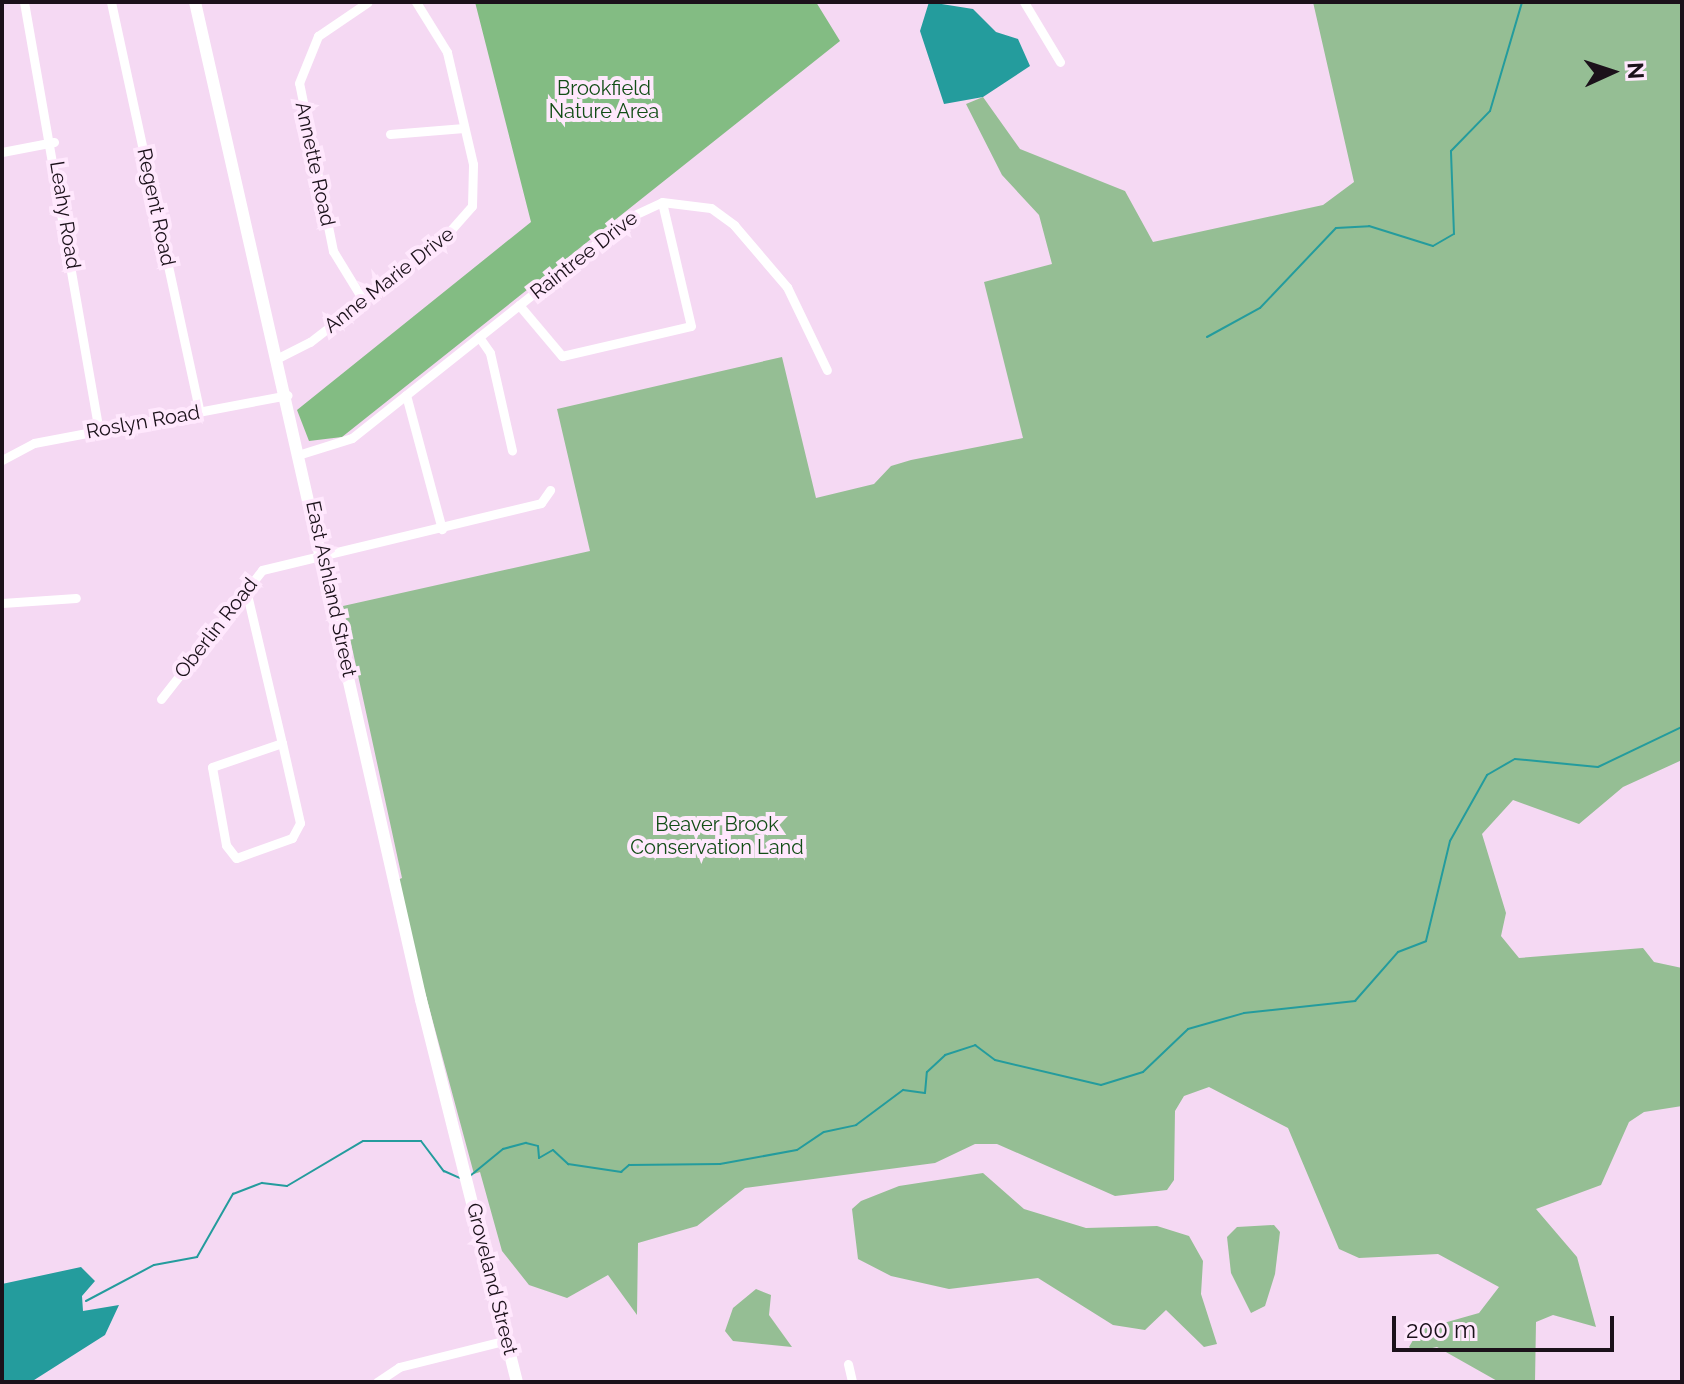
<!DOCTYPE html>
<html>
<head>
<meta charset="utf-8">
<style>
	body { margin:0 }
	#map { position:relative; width:1684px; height:1384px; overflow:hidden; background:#f5d9f3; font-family:Raleway,sans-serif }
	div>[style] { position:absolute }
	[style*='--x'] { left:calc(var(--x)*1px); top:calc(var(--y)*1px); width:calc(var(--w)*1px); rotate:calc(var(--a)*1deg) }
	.green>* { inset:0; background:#95be94 }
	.forest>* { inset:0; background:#83bc83 }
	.water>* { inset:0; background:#249c9d }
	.stream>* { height:2px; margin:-1px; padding:0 1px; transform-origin:1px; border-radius:1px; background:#249c9d }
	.street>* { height:9px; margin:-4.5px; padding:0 4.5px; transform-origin:4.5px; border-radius:4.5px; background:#fff }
	.secondary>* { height:12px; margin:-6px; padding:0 6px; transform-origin:6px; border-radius:6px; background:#fff }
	span { translate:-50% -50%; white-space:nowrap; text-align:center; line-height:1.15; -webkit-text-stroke:8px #ffe8fd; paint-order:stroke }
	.park-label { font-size:20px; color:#124d16 }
	.street-label { font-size:20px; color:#1b111a }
	.frame { position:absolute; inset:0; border:4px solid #1b111a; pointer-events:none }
	.north { position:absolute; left:1572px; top:32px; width:80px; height:80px; -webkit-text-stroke:6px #ffe8fd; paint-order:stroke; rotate:87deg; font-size:22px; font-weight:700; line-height:32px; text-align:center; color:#1b111a }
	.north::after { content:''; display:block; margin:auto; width:28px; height:36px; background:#1b111a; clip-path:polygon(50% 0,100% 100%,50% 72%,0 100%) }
	.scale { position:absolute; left:1392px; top:1316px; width:222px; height:36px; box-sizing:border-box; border:4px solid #1b111a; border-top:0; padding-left:10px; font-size:24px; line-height:28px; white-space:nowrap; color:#1b111a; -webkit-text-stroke:6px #ffe8fd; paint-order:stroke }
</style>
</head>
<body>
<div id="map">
	<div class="green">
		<div style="clip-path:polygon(1313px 2px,1682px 2px,1682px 760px,1623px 787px,1579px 824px,1513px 800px,1482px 834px,1506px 913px,1501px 936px,1519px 958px,1643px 948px,1654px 962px,1682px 968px,1682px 1106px,1644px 1112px,1629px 1122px,1601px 1185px,1536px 1209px,1577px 1257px,1596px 1327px,1553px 1315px,1536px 1322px,1535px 1382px,1499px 1382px,1437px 1347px,1414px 1352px,1409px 1347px,1419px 1330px,1479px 1313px,1499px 1287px,1438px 1254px,1359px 1258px,1339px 1249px,1288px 1128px,1209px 1087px,1184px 1096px,1175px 1111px,1174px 1180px,1167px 1190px,1115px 1196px,997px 1144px,975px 1144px,935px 1163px,745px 1188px,697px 1226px,638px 1243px,637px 1315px,608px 1275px,567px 1298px,529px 1285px,502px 1251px,480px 1172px,474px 1174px,395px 881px,402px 878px,343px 606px,590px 551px,557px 409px,782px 357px,816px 498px,874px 484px,891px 466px,911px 460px,1023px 438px,984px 282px,1052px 264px,1039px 215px,1002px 175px,966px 104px,983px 97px,1020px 149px,1125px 191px,1153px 242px,1323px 205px,1354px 182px)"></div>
		<div style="clip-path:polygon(983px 1173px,1024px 1209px,1086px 1228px,1157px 1226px,1189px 1236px,1203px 1261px,1201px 1294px,1217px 1344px,1204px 1347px,1166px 1310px,1145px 1330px,1113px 1325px,1038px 1278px,949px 1289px,891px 1276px,858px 1259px,852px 1209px,861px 1201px,899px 1186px)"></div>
		<div style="clip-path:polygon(1274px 1225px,1280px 1232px,1275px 1274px,1265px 1306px,1251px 1313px,1231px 1273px,1227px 1237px,1237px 1227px)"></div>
		<div style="clip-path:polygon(756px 1289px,771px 1295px,769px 1315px,792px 1347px,733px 1341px,725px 1331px,733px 1308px)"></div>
	</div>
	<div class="forest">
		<div style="clip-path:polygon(475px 2px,816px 2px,840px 41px,342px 437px,309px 441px,297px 410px,531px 222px)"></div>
	</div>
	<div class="water">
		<div style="clip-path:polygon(929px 2px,973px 9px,996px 32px,1018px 39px,1030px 66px,983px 97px,944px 104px,920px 31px)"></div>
		<div style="clip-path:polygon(81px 1267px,95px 1281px,82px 1296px,83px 1311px,119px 1305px,105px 1335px,31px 1382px,2px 1382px,2px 1284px)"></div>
	</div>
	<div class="stream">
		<div style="--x:1207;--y:337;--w:60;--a:-28.7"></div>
		<div style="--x:1260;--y:308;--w:110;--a:-46.5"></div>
		<div style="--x:1336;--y:228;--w:33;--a:-3"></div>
		<div style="--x:1369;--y:226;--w:67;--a:17.4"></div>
		<div style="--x:1433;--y:246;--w:24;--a:-30"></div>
		<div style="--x:1454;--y:234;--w:83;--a:-92.1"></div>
		<div style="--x:1451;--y:151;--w:56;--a:-45.7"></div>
		<div style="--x:1490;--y:111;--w:114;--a:-73.6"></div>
		<div style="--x:470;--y:1176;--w:43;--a:-39.3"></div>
		<div style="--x:503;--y:1149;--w:24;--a:-15"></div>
		<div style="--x:526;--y:1143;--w:12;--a:14"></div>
		<div style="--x:538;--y:1146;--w:12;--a:85"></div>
		<div style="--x:539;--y:1158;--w:16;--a:-30"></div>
		<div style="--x:553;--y:1150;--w:21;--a:43"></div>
		<div style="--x:568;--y:1164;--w:54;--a:8.6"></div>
		<div style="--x:621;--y:1172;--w:11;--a:-41"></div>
		<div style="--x:629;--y:1165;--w:91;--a:-0.6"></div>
		<div style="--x:720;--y:1164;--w:78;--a:-10.3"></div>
		<div style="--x:797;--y:1150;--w:32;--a:-34"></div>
		<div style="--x:824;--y:1132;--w:33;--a:-12"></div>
		<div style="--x:856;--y:1125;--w:59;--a:-36.7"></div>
		<div style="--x:903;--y:1090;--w:22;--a:8"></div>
		<div style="--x:925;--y:1093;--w:21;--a:-85"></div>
		<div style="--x:927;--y:1072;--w:25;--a:-43"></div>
		<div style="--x:945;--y:1055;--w:32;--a:-18"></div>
		<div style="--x:975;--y:1045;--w:25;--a:37"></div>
		<div style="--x:995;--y:1060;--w:109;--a:13.3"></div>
		<div style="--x:1101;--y:1085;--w:44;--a:-17.2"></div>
		<div style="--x:1143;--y:1072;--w:62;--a:-43.7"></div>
		<div style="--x:1188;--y:1029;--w:58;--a:-15.9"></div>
		<div style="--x:1244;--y:1013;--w:112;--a:-6.2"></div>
		<div style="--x:1355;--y:1001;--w:65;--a:-48.7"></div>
		<div style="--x:1398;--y:952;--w:30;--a:-21"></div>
		<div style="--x:1426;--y:941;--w:103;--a:-76.5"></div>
		<div style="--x:1450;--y:841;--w:76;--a:-60.7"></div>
		<div style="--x:1487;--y:775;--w:32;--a:-30"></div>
		<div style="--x:1515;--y:759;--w:83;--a:5.5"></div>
		<div style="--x:1598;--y:767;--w:93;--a:-25.5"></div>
		<div style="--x:86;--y:1301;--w:77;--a:-27.9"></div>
		<div style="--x:154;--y:1265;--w:44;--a:-10.5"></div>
		<div style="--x:197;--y:1257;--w:73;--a:-60.3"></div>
		<div style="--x:233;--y:1194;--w:31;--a:-21"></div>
		<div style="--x:262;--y:1183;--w:25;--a:7"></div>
		<div style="--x:287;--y:1186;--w:88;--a:-30.6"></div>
		<div style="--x:363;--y:1141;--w:58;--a:0"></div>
		<div style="--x:421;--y:1141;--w:38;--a:53"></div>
		<div style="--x:444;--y:1171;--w:17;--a:24"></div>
	</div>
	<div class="street">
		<div style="--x:24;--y:2;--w:435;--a:80.1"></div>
		<div style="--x:111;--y:2;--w:420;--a:77.8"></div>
		<div style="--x:1024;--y:2;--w:70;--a:59"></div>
		<div style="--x:390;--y:134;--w:74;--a:-4.6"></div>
		<div style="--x:2;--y:152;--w:53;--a:-10.9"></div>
		<div style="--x:363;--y:300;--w:57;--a:-121.5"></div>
		<div style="--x:333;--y:251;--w:171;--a:-101.4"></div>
		<div style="--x:299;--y:83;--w:51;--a:-68"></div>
		<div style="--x:318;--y:36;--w:60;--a:-34.2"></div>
		<div style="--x:519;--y:305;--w:67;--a:49.9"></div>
		<div style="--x:562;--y:356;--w:132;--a:-13.1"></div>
		<div style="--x:691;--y:326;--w:127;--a:-103.2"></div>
		<div style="--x:479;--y:337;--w:19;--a:55"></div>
		<div style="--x:490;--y:353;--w:100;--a:77.3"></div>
		<div style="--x:278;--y:358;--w:36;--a:-27"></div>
		<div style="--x:310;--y:342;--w:167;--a:-37.7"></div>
		<div style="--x:442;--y:240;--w:45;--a:-48.6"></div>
		<div style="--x:472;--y:206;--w:42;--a:-88.6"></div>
		<div style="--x:473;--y:164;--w:115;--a:-103.1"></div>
		<div style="--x:447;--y:52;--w:59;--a:-121.8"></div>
		<div style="--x:406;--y:395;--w:139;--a:75"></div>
		<div style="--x:301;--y:454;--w:53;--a:-17.4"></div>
		<div style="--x:352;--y:438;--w:355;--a:-38.5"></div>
		<div style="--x:630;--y:217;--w:35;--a:-25"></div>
		<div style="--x:662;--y:202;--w:49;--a:7"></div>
		<div style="--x:711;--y:208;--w:29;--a:36"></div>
		<div style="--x:734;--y:225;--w:82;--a:49.5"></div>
		<div style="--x:787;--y:287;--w:92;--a:64.3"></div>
		<div style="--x:2;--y:460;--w:36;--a:-28"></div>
		<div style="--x:34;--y:443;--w:258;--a:-10.7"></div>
		<div style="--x:246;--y:590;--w:157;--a:76.8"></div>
		<div style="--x:282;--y:743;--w:82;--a:77.3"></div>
		<div style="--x:300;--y:823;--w:17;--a:118"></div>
		<div style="--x:292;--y:838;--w:59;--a:160.3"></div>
		<div style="--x:236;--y:858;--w:16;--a:-128"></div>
		<div style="--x:226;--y:845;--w:79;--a:-100.2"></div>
		<div style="--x:212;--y:767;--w:74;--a:-18.9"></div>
		<div style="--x:2;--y:603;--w:74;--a:-3.9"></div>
		<div style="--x:161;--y:699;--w:164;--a:-51.9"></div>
		<div style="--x:262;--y:570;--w:287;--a:-13.5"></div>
		<div style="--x:541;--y:503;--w:16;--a:-55"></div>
		<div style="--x:848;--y:1364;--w:18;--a:77"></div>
		<div style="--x:377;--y:1382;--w:27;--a:-34"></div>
		<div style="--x:399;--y:1367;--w:111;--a:-14"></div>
	</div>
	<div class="secondary">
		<div style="--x:195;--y:2;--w:1023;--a:77.24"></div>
		<div style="--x:421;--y:1000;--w:394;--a:75.9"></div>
	</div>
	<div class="park-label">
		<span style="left:604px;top:100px">Brookfield<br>Nature Area</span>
		<span style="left:717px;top:836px">Beaver Brook<br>Conservation Land</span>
	</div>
	<div class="street-label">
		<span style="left:315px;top:164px;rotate:78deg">Annette Road</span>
		<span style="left:156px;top:207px;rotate:78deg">Regent Road</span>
		<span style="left:65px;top:215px;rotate:81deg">Leahy Road</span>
		<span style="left:584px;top:255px;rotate:-38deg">Raintree Drive</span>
		<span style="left:389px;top:280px;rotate:-38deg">Anne Marie Drive</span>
		<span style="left:143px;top:422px;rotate:-10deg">Roslyn Road</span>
		<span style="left:331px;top:589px;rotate:78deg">East Ashland Street</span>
		<span style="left:216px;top:628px;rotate:-52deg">Oberlin Road</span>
		<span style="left:492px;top:1279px;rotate:76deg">Groveland Street</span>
	</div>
	<div class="frame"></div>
	<div class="north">N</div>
	<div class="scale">200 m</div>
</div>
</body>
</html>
